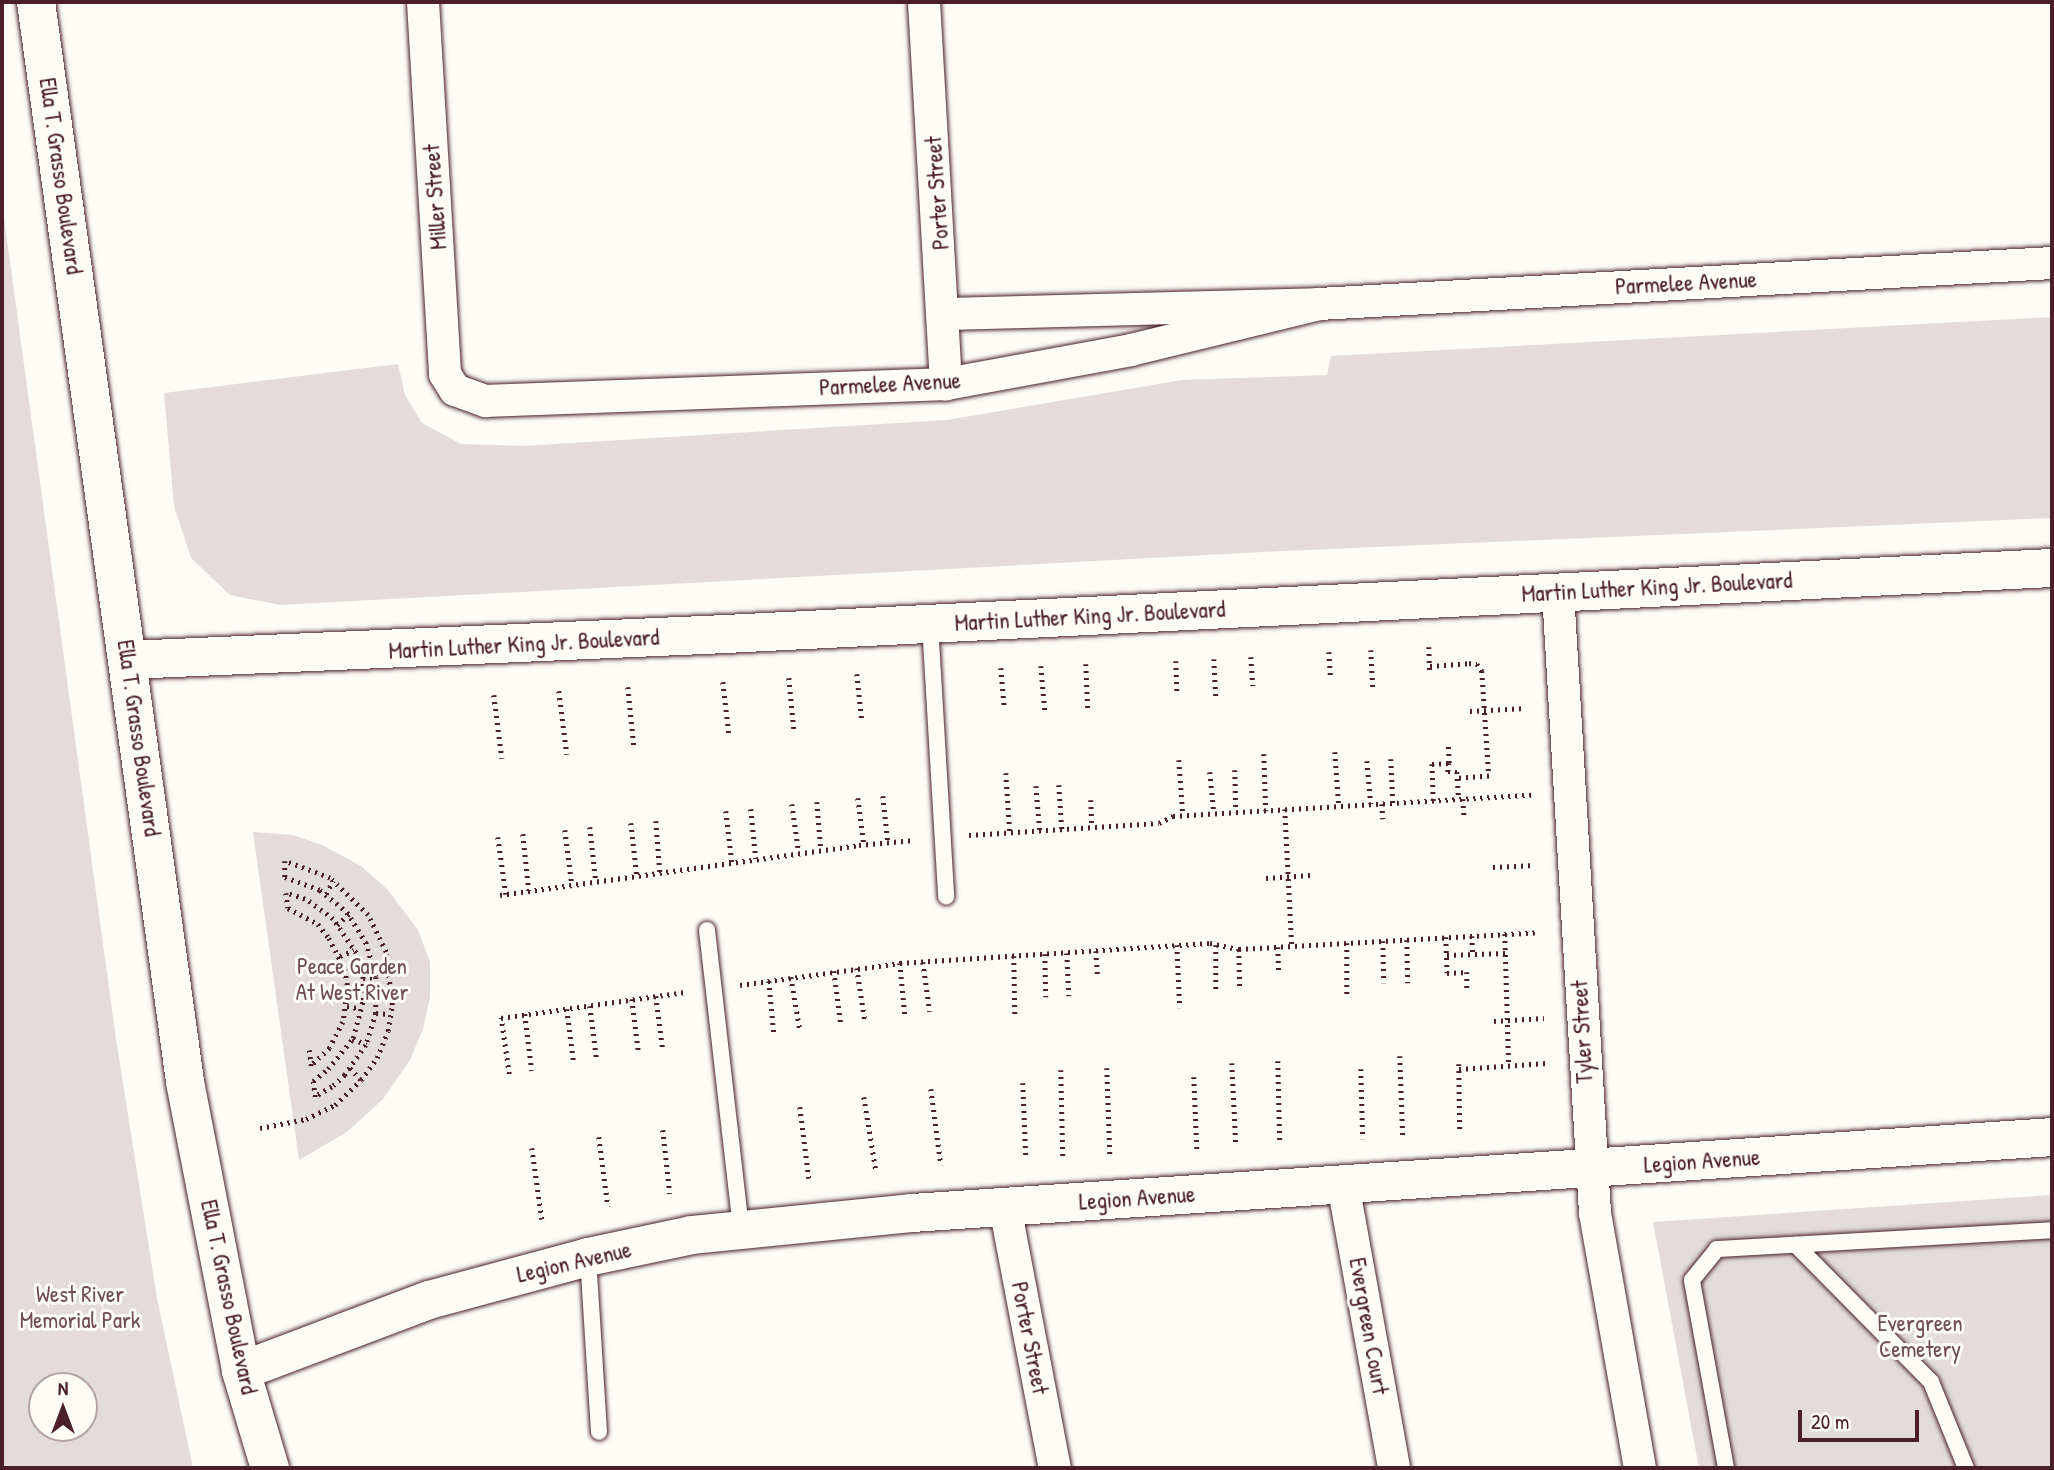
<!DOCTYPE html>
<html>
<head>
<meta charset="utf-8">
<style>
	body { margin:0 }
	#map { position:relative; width:2054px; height:1470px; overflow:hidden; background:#fdfcf7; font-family:"Patrick Hand",sans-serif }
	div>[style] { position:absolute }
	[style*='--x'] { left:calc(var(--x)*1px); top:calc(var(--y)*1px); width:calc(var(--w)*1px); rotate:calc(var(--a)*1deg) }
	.green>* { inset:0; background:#e3dcda }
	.path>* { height:4.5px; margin-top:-2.25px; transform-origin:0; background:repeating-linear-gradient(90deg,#4a1f2b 0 2px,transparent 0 7px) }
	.roads { filter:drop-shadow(0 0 2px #4a1f2b) drop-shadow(0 0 2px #4a1f2b) }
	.lane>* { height:16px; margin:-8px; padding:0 8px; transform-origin:8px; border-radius:8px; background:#fdfcf7 }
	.street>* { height:32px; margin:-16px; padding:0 16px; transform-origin:16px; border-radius:16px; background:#fdfcf7 }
	.primary>* { height:38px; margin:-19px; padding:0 19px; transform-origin:19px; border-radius:19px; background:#fdfcf7 }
	.highway>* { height:38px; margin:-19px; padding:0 19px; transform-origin:19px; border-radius:19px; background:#fdfcf7 }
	span { translate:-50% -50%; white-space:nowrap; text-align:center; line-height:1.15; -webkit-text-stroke:6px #fdfcf7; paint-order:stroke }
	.street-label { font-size:23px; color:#4a1f2b }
	.park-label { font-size:23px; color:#704e57 }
	.frame { position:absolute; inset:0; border:4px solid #4a1f2b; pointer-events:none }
	.north { position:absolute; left:28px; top:1372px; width:70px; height:70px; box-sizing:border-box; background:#fdfcf7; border:2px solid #b5a4a5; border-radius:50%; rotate:0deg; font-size:19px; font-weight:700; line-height:28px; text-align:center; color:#4a1f2b }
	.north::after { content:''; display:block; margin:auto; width:24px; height:32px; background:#4a1f2b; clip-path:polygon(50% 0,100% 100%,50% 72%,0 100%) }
	.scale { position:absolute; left:1798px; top:1410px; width:121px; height:32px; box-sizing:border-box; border:4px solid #4a1f2b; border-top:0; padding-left:9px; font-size:21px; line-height:24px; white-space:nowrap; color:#4a1f2b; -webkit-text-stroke:5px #fdfcf7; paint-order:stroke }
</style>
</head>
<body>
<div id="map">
	<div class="green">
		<div style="clip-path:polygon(evenodd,2px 203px,116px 1039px,157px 1298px,193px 1468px,2px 1468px,2px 203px,84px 1386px,84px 1428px,42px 1428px,42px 1386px,84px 1386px)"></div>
		<div style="clip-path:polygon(2052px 317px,2052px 518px,1283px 551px,280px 605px,230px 595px,191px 558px,174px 506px,164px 393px,398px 364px,405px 395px,422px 423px,461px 444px,523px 446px,947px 420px,1182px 380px,1327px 375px,1331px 356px)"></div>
		<div style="clip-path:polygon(253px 832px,293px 835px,322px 845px,361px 866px,388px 890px,418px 930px,430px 962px,430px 997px,423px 1029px,410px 1060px,383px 1099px,347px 1132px,299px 1160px)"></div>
		<div style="clip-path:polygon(2052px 1195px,2052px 1468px,1699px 1468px,1653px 1222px)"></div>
	</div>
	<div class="path">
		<div style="--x:1429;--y:647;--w:25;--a:88"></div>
		<div style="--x:1371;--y:650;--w:39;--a:87"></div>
		<div style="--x:1329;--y:652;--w:27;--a:86"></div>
		<div style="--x:1251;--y:657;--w:29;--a:86"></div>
		<div style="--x:1214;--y:659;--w:39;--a:87"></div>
		<div style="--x:1176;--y:661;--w:30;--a:88"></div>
		<div style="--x:1086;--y:664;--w:45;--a:87.5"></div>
		<div style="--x:1041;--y:666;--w:45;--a:84.9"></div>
		<div style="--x:1430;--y:666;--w:39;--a:-4"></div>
		<div style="--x:1469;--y:663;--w:8;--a:7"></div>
		<div style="--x:1477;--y:664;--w:9;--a:54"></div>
		<div style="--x:1482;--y:671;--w:105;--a:86.2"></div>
		<div style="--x:1489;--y:776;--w:31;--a:176"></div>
		<div style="--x:1001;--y:668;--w:37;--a:85"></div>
		<div style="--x:857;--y:674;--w:47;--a:83.9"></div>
		<div style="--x:789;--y:678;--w:51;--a:84.4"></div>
		<div style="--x:723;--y:682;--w:51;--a:83.3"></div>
		<div style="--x:628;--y:687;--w:59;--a:84.2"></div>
		<div style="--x:559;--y:691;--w:64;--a:82.8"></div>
		<div style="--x:494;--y:695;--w:64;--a:82.8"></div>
		<div style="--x:1470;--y:711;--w:56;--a:-3.1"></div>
		<div style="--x:1335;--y:752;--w:54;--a:85.8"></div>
		<div style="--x:1264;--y:754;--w:57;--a:88"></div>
		<div style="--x:1391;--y:759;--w:44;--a:87.4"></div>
		<div style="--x:1179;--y:760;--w:55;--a:85.8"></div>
		<div style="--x:1367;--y:761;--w:43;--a:84.7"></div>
		<div style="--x:1449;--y:763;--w:9;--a:96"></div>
		<div style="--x:1448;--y:772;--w:9;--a:0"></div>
		<div style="--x:1457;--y:772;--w:27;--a:86"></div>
		<div style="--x:1235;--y:770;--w:42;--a:88.6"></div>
		<div style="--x:1210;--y:772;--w:41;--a:84.4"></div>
		<div style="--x:1006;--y:773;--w:60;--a:86.2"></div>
		<div style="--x:1059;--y:785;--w:44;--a:86.1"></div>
		<div style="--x:1036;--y:786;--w:45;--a:84.9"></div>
		<div style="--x:883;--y:796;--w:46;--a:83.8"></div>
		<div style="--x:858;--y:798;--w:46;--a:82.6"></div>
		<div style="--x:1463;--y:799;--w:16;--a:86"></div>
		<div style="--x:1091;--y:800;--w:27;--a:88"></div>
		<div style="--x:1433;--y:801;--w:37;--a:-92"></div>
		<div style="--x:1432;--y:764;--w:17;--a:-3"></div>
		<div style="--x:1449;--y:763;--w:19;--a:-93"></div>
		<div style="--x:817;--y:802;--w:48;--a:85.2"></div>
		<div style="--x:792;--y:804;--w:49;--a:81.9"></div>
		<div style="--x:1382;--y:804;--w:15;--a:86"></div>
		<div style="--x:751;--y:809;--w:50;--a:84.3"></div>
		<div style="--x:1285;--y:809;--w:138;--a:87.1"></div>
		<div style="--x:726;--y:811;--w:51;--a:83.3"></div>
		<div style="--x:656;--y:821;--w:51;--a:85.5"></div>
		<div style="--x:631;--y:823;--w:53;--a:83.5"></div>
		<div style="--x:590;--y:827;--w:55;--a:83.8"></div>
		<div style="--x:565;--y:830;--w:55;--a:82.7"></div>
		<div style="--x:523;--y:834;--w:57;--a:84"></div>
		<div style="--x:969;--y:835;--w:190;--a:-3.6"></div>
		<div style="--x:1159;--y:823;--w:16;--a:-27"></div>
		<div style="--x:1173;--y:816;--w:359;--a:-3.4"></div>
		<div style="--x:498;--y:837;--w:58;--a:82"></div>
		<div style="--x:1493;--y:867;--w:42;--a:-2.7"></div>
		<div style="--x:1266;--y:878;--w:45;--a:-3.8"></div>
		<div style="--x:326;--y:894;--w:15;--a:-62"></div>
		<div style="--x:500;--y:895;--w:362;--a:-7.9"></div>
		<div style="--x:859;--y:845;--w:56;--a:-5.1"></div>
		<div style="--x:337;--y:925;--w:16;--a:-43"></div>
		<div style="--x:1505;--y:934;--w:131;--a:88.3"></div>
		<div style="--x:1472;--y:936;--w:18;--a:87"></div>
		<div style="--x:1446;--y:937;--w:36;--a:88"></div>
		<div style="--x:1447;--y:973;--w:20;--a:-3"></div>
		<div style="--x:1467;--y:972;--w:20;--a:90"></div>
		<div style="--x:1407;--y:940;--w:43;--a:88.7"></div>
		<div style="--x:1383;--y:941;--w:42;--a:88.6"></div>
		<div style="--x:1347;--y:943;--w:53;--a:90"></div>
		<div style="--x:1177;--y:945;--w:63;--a:87.3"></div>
		<div style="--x:1216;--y:945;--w:46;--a:90"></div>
		<div style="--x:1278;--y:947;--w:23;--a:88"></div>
		<div style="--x:1239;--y:949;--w:40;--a:88.6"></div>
		<div style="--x:1096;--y:951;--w:26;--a:86"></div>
		<div style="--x:1067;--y:953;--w:43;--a:87.3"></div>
		<div style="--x:1045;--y:954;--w:43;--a:88.7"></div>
		<div style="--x:1447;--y:955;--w:59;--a:-1.9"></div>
		<div style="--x:340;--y:956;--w:15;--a:-23"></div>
		<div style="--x:1014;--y:956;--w:58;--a:89"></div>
		<div style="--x:923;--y:962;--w:50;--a:82"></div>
		<div style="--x:900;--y:963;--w:52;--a:84.5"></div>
		<div style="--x:857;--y:968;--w:54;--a:81.4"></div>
		<div style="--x:834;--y:971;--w:53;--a:82.5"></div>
		<div style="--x:791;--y:977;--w:54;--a:80.4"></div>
		<div style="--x:363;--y:978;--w:13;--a:-4"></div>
		<div style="--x:769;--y:981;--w:53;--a:84.6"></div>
		<div style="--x:740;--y:985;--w:162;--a:-7.8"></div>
		<div style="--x:900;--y:963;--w:311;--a:-3.7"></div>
		<div style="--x:1210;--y:943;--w:30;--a:12"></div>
		<div style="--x:1239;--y:949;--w:300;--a:-3.2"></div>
		<div style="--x:656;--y:996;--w:55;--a:82.7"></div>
		<div style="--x:632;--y:999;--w:56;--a:82.9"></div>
		<div style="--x:347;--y:1006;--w:14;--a:12"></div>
		<div style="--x:590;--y:1006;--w:55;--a:82.7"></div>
		<div style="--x:567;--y:1009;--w:55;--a:82.7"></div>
		<div style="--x:376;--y:1013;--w:14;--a:4"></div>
		<div style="--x:525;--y:1014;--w:57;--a:83"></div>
		<div style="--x:1494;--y:1021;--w:50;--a:-3.4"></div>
		<div style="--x:353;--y:1038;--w:15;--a:28"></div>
		<div style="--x:1400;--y:1056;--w:80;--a:87.9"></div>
		<div style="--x:1278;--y:1061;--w:83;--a:88.6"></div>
		<div style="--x:1232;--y:1063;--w:83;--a:87.2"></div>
		<div style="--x:1459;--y:1064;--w:69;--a:89.2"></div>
		<div style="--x:350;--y:1068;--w:16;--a:47"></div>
		<div style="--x:1107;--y:1068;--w:86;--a:88"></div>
		<div style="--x:1361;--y:1069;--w:70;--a:88.4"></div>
		<div style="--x:1459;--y:1069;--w:88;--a:-3.9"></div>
		<div style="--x:1061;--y:1070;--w:87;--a:88.7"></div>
		<div style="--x:509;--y:1074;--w:57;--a:-98.1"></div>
		<div style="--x:501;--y:1018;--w:188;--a:-8"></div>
		<div style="--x:1194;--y:1077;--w:72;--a:87.6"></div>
		<div style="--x:1023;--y:1083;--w:76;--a:87.7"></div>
		<div style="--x:931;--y:1089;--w:77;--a:82.5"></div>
		<div style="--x:864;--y:1097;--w:74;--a:80.7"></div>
		<div style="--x:800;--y:1107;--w:72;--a:82.8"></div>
		<div style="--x:260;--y:1128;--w:47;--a:-11.1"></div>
		<div style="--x:306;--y:1119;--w:32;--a:-26"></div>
		<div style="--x:335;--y:1105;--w:36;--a:-44"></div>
		<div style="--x:361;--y:1080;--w:27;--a:-54"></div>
		<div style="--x:377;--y:1058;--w:29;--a:-68"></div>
		<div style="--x:388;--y:1031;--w:26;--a:-81"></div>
		<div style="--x:392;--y:1005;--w:53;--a:-96.5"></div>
		<div style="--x:386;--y:952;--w:41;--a:-115.9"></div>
		<div style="--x:368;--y:915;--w:53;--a:-135.8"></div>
		<div style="--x:330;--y:878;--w:48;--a:-159.3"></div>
		<div style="--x:285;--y:861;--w:16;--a:90"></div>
		<div style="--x:285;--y:877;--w:37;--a:20"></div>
		<div style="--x:320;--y:890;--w:35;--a:39"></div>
		<div style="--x:347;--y:912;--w:36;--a:58"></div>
		<div style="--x:366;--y:942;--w:36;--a:74"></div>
		<div style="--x:376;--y:977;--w:36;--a:90"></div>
		<div style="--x:376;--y:1013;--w:34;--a:107"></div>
		<div style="--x:366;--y:1045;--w:37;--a:125"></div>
		<div style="--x:345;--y:1075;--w:18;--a:137"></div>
		<div style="--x:332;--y:1087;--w:20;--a:150"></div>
		<div style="--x:315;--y:1097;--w:16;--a:-97"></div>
		<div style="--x:313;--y:1081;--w:19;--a:-39"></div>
		<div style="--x:328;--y:1069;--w:40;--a:-51"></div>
		<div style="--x:353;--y:1038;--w:39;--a:-75"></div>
		<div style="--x:363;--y:1000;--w:22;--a:-90"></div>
		<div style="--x:363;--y:978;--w:26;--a:-106"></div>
		<div style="--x:356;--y:953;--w:41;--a:-124.1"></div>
		<div style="--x:333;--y:919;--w:34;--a:-144"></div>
		<div style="--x:305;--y:899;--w:20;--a:-162"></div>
		<div style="--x:286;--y:893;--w:15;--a:82"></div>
		<div style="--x:288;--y:908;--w:34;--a:28"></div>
		<div style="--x:318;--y:924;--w:18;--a:52"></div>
		<div style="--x:329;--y:938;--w:35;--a:63"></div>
		<div style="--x:345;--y:969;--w:19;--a:81"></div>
		<div style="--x:348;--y:988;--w:34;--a:98"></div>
		<div style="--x:343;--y:1022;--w:29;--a:117"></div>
		<div style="--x:330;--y:1048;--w:26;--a:137"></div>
		<div style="--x:311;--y:1066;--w:16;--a:-97"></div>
		<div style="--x:663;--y:1130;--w:64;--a:83.8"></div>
		<div style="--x:599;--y:1137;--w:70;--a:82.6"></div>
		<div style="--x:532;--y:1148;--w:72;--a:82"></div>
	</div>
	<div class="roads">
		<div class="lane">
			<div style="--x:930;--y:624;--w:273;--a:86.6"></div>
			<div style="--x:707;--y:930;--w:301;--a:83.5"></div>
			<div style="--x:1796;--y:1245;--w:192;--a:45.4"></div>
			<div style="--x:1931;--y:1382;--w:93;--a:67.9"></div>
			<div style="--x:588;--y:1257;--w:175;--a:86.4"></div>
			<div style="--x:1726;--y:1468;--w:191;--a:-100.3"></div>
			<div style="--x:1692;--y:1280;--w:40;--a:-51"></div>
			<div style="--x:1717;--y:1249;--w:336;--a:-3.2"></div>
		</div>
		<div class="street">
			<div style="--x:423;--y:2;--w:373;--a:86.6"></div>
			<div style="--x:445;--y:374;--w:19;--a:58"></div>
			<div style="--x:455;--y:390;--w:33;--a:20"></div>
			<div style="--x:486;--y:401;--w:460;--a:-2.1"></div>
			<div style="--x:946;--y:384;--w:188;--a:-10.4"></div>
			<div style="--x:1131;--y:350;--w:194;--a:-13.7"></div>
			<div style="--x:924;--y:2;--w:383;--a:86.7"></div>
			<div style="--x:944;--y:314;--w:375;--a:-1.5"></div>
			<div style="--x:1319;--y:304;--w:734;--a:-3.2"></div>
			<div style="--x:1558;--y:592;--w:622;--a:86.59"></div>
			<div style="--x:1595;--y:1213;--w:259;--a:80"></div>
			<div style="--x:1343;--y:1184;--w:289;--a:79.8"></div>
			<div style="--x:1005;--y:1207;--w:266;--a:79.2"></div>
		</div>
		<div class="primary">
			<div style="--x:241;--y:1371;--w:101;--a:73.4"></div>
		</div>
		<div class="highway">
			<div style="--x:36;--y:2;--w:1090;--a:82.14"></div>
			<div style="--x:185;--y:1082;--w:294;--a:79"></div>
			<div style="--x:241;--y:1371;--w:201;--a:-20.7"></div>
			<div style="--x:429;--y:1300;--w:165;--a:-15.1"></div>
			<div style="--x:588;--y:1257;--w:106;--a:-11.9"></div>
			<div style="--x:692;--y:1235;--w:221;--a:-5.7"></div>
			<div style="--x:912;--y:1213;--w:1143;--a:-3.81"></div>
			<div style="--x:128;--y:660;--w:599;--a:-2.49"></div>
			<div style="--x:726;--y:634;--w:1328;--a:-2.85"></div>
		</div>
	</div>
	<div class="street-label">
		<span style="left:61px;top:176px;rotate:82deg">Ella T. Grasso Boulevard</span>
		<span style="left:937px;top:193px;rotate:-94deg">Porter Street</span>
		<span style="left:435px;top:197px;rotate:-94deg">Miller Street</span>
		<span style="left:1686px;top:283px;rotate:-3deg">Parmelee Avenue</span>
		<span style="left:890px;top:384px;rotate:-3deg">Parmelee Avenue</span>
		<span style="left:1657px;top:587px;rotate:-3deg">Martin Luther King Jr. Boulevard</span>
		<span style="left:1090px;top:616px;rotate:-3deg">Martin Luther King Jr. Boulevard</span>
		<span style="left:524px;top:644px;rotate:-3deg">Martin Luther King Jr. Boulevard</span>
		<span style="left:139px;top:738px;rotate:82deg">Ella T. Grasso Boulevard</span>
		<span style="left:1582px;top:1032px;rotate:-93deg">Tyler Street</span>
		<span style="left:1702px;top:1161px;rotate:-4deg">Legion Avenue</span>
		<span style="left:1137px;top:1198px;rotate:-4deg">Legion Avenue</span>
		<span style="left:574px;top:1262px;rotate:-13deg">Legion Avenue</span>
		<span style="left:229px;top:1297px;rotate:78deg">Ella T. Grasso Boulevard</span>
		<span style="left:1369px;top:1326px;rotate:80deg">Evergreen Court</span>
		<span style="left:1030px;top:1338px;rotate:79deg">Porter Street</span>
	</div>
	<div class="park-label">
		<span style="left:352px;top:979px">Peace Garden<br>At West River</span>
		<span style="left:80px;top:1307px">West River<br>Memorial Park</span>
		<span style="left:1920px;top:1336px">Evergreen<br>Cemetery</span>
	</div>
	<div class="frame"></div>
	<div class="north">N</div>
	<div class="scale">20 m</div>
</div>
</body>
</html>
